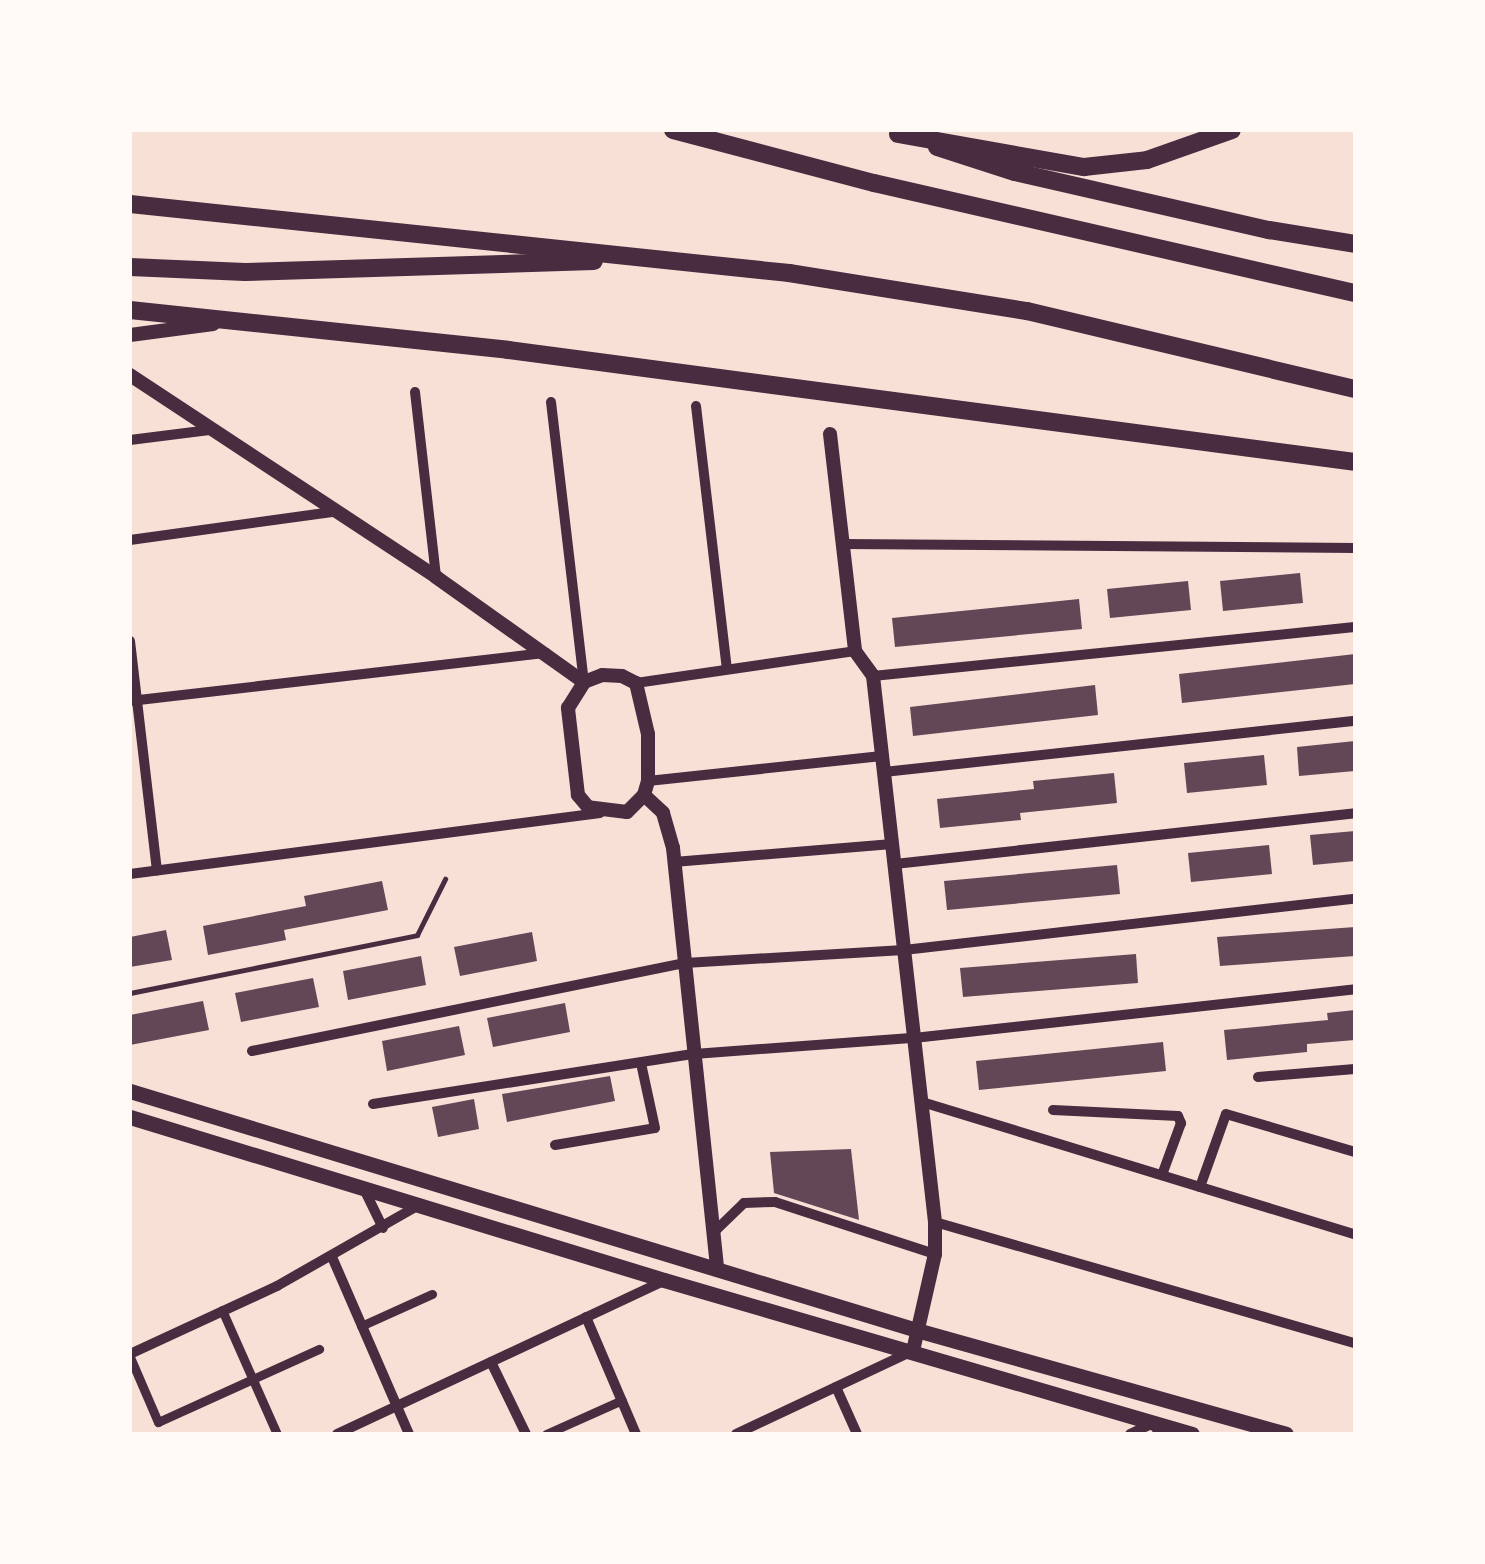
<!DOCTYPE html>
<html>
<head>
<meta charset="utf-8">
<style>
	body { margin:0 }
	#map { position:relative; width:1485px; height:1564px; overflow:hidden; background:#f7e1d7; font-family:Commissioner,sans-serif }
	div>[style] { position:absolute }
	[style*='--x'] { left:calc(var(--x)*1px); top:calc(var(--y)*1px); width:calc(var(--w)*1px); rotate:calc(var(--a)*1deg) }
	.building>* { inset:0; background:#644757 }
	.service>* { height:5px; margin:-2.5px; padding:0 2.5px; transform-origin:2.5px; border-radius:2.5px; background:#4a2c40 }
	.pedestrian>* { height:9px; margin:-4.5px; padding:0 4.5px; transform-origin:4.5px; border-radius:4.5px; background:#4a2c40 }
	.minor>* { height:10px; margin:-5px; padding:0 5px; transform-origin:5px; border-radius:5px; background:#4a2c40 }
	.tertiary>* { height:14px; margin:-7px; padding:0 7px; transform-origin:7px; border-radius:7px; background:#4a2c40 }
	.secondary>* { height:15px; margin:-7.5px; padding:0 7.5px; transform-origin:7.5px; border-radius:7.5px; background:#4a2c40 }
	.primary>* { height:18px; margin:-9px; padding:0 9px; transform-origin:9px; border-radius:9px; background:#4a2c40 }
	.trunk>* { height:18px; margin:-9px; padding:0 9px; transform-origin:9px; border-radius:9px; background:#4a2c40 }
	span { translate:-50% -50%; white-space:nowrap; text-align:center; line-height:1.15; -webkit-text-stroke:10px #fffaf5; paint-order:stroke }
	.frame { position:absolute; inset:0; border:132px solid #fffaf5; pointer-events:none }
</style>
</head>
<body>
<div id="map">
	<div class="building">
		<div style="clip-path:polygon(1300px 573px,1303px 603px,1223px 611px,1220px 581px)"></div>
		<div style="clip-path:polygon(1188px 581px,1191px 610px,1110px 618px,1107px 589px)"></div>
		<div style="clip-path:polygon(1079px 599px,1082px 629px,895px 647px,892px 618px)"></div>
		<div style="clip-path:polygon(1355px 654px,1355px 684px,1182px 703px,1179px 674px)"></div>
		<div style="clip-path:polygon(1095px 685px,1098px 715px,913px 736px,910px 707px)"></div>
		<div style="clip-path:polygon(1355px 741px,1355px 771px,1299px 776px,1297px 747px)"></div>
		<div style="clip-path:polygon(1264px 755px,1267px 785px,1187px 793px,1184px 763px)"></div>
		<div style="clip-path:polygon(1114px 773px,1117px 803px,1020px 813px,1021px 820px,940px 828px,937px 799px,1034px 789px,1033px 781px)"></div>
		<div style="clip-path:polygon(1355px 831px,1355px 861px,1313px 865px,1310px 835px)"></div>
		<div style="clip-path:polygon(1269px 845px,1272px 874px,1191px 882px,1188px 853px)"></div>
		<div style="clip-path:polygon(1117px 865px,1120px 894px,947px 910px,944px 881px)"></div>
		<div style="clip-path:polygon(382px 881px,388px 910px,284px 930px,286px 940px,208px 955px,203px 926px,306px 906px,304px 896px)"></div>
		<div style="clip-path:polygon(1355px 927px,1355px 956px,1220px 966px,1217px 937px)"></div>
		<div style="clip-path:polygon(166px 930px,172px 960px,130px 967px,130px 937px)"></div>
		<div style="clip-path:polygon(532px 932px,537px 961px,460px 976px,454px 947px)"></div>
		<div style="clip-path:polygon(1136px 954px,1138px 983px,963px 997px,960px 968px)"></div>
		<div style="clip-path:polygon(421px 956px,426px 985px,348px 1000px,343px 971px)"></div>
		<div style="clip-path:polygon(313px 978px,319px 1007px,241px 1022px,235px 993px)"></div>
		<div style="clip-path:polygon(203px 1001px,209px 1030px,130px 1045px,130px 1015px)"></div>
		<div style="clip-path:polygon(565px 1003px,570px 1032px,493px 1047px,487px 1018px)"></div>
		<div style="clip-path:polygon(1355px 1010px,1355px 1040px,1307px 1044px,1307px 1052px,1227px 1060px,1224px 1030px,1328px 1020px,1327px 1013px)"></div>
		<div style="clip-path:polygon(459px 1026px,465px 1055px,387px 1071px,382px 1041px)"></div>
		<div style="clip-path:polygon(1163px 1042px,1166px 1071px,979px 1090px,976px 1061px)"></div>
		<div style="clip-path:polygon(610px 1076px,615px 1101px,507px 1122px,502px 1094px)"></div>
		<div style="clip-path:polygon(474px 1099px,479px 1129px,438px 1137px,432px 1107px)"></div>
		<div style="clip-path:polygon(851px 1149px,859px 1220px,774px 1193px,770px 1152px)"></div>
	</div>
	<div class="service">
		<div style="--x:130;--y:993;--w:293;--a:-11.4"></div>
		<div style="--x:417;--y:935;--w:63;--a:-63.4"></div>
	</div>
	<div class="pedestrian">
		<div style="--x:222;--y:1310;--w:136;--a:66.1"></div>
		<div style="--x:361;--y:1326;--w:78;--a:-24.3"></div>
		<div style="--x:130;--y:1357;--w:71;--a:66.7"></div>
		<div style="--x:158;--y:1422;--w:177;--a:-24.4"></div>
		<div style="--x:546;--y:1434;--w:83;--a:-24.1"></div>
	</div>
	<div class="minor">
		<div style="--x:415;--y:392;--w:186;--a:83.5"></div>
		<div style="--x:551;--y:402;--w:282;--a:83.3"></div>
		<div style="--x:696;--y:406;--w:264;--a:83.3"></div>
		<div style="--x:130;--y:440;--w:80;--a:-7.2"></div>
		<div style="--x:130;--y:540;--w:204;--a:-7.9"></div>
		<div style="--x:843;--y:544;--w:512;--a:0.45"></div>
		<div style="--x:130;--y:641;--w:231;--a:83.3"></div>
		<div style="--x:873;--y:676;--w:484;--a:-5.8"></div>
		<div style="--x:636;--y:683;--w:221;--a:-8.3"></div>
		<div style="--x:130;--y:701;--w:419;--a:-6.6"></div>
		<div style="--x:884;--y:772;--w:474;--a:-6.2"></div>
		<div style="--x:648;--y:781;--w:235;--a:-6.1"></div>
		<div style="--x:674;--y:862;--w:219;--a:-4.7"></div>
		<div style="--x:895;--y:864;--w:463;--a:-6.3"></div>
		<div style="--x:130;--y:874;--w:474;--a:-7.4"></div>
		<div style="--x:252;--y:1051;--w:442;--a:-11.5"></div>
		<div style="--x:685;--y:963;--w:219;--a:-3.4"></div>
		<div style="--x:904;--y:950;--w:454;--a:-6.5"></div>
		<div style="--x:1258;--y:1077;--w:97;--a:-4.7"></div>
		<div style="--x:922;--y:1102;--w:453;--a:17"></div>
		<div style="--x:373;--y:1104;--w:325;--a:-8.9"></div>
		<div style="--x:694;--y:1054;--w:221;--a:-4.2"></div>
		<div style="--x:914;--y:1038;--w:444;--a:-6.3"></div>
		<div style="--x:1053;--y:1110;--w:125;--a:2.7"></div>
		<div style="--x:1178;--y:1116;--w:8;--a:67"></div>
		<div style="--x:1181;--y:1123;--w:55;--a:110.1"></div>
		<div style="--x:555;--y:1145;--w:101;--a:-9.6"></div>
		<div style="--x:655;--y:1128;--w:66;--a:-102.2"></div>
		<div style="--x:1200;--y:1187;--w:77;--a:-70.4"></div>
		<div style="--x:1226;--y:1114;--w:134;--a:16.4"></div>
		<div style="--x:365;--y:1191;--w:41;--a:64.1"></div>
		<div style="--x:935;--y:1222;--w:437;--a:16.1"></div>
		<div style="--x:713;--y:1233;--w:43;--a:-44.1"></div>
		<div style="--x:744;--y:1203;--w:31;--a:-2"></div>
		<div style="--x:775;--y:1202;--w:168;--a:18"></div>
		<div style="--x:332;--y:1257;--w:193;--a:66.5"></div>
		<div style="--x:586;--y:1317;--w:127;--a:66.9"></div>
		<div style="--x:130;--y:1354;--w:162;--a:-24.8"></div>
		<div style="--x:277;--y:1286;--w:166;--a:-29.7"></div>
		<div style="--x:491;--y:1362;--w:80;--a:64.1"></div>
		<div style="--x:836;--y:1387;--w:51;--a:65.9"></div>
		<div style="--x:337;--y:1434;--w:360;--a:-25.1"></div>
		<div style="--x:736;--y:1434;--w:195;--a:-25.2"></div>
		<div style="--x:1130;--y:1434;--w:26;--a:-25"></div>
		<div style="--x:1154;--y:1423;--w:12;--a:66"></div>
	</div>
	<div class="tertiary">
		<div style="--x:130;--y:335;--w:84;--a:-7.5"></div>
		<div style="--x:130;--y:375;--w:367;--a:33.4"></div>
		<div style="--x:436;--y:577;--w:181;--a:35.4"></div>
		<div style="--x:830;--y:434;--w:218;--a:83.4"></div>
		<div style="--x:855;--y:651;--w:31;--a:54"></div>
		<div style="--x:873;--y:676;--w:550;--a:83.52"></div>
		<div style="--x:935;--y:1222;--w:32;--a:90"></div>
		<div style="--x:935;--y:1254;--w:99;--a:102.8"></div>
		<div style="--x:602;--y:675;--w:20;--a:3"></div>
		<div style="--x:622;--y:676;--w:16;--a:27"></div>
		<div style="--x:636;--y:683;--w:52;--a:76.8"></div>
		<div style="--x:648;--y:734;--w:47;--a:90"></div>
		<div style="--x:648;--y:781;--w:15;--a:106"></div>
		<div style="--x:644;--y:795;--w:24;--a:135"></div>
		<div style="--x:627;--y:812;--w:39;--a:-173"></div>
		<div style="--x:588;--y:807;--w:16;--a:-130"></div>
		<div style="--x:578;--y:795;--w:88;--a:-96.6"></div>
		<div style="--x:568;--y:708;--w:31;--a:-58"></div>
		<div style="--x:584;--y:682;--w:19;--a:-21"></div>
		<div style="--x:644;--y:795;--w:26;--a:43"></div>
		<div style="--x:663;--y:813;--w:36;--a:74"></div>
		<div style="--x:673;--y:848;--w:423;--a:84"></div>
	</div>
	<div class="secondary">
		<div style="--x:130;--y:1091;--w:826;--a:16.9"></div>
		<div style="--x:920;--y:1331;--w:380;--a:15.7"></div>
		<div style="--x:130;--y:1117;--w:558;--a:16.97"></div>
		<div style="--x:664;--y:1280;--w:550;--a:16.26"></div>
	</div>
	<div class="primary">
		<div style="--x:937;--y:147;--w:82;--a:17.8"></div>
		<div style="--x:1015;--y:172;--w:261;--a:12.9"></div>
		<div style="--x:1269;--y:230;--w:87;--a:9.2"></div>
		<div style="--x:130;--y:310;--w:380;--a:6"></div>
		<div style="--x:508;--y:350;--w:854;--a:7.53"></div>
	</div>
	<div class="trunk">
		<div style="--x:673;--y:130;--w:208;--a:14.8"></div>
		<div style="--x:874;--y:183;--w:493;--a:12.9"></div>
		<div style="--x:898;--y:134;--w:189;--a:10.1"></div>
		<div style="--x:1084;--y:167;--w:63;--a:-6.3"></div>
		<div style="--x:1147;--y:160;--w:90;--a:-19.4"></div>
		<div style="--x:130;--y:204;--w:663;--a:5.98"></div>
		<div style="--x:789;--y:273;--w:241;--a:9.1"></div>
		<div style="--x:1027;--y:311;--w:337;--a:13.4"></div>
		<div style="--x:130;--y:267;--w:115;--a:2.5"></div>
		<div style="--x:245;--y:272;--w:349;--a:-1.8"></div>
	</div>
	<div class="frame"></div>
</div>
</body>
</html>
